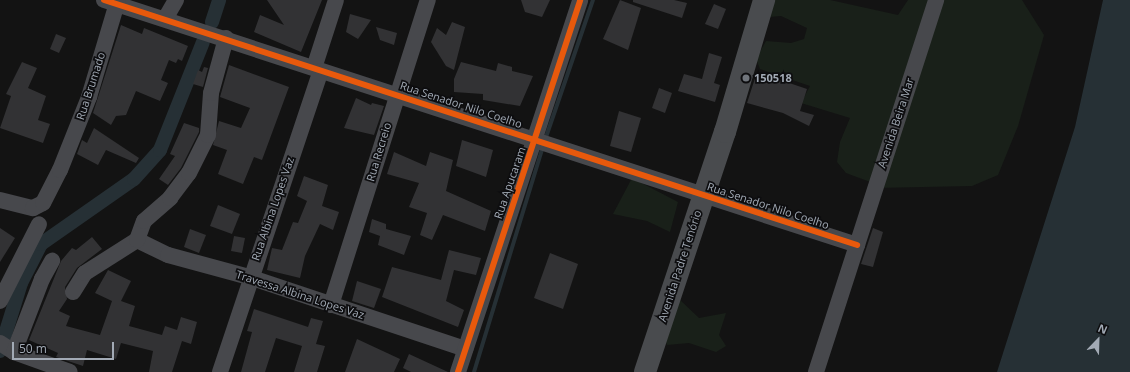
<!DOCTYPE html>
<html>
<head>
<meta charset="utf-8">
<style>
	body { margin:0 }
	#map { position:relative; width:1130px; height:372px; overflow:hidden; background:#131313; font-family:"Open Sans",sans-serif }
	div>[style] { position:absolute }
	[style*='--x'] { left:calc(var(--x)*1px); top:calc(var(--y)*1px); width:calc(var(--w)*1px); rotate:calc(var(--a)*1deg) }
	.green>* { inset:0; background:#192019 }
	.water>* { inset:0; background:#263035 }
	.stream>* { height:4px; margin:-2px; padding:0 2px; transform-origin:2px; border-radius:2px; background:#263035 }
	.canal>* { height:14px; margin:-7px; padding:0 7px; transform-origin:7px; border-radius:7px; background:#263035 }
	.building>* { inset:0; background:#323234 }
	.minor>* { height:16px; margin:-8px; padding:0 8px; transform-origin:8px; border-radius:8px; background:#47484c }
	.primary>* { height:22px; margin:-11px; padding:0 11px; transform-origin:11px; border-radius:11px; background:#494b4e }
	.cycleway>* { height:6px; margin:-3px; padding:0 3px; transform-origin:3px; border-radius:3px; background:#e8590c }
	.dots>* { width:11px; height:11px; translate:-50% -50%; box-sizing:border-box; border:2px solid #0d0d0f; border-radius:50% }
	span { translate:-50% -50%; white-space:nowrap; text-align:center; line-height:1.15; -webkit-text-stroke:3.5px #0d0d0f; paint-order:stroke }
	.poi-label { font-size:11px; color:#a2aab5; font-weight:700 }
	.left { translate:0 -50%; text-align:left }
	.street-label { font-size:11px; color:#a2aab5 }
	.north { position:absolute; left:1078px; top:320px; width:40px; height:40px; -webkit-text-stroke:3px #0d0d0f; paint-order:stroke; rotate:23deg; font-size:11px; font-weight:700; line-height:16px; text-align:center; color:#a2aab5 }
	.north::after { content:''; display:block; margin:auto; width:14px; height:18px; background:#a2aab5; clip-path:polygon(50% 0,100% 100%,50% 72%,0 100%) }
	.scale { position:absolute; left:12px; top:342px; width:102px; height:18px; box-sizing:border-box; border:2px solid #a2aab5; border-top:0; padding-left:5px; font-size:12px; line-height:14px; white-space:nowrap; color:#a2aab5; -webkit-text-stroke:3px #0d0d0f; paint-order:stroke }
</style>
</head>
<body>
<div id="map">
	<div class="green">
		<div style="clip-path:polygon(773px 0,830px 0,898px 15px,908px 0,931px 0,873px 183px,846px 173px,837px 162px,840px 142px,850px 118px,801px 103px,810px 86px,760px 69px,756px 59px,766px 41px,791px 43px,804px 39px,807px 28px,781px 16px,769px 17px)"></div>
		<div style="clip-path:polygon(944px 0,1022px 0,1044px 35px,1018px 126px,998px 175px,972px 186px,875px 188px)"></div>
		<div style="clip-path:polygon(632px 178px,678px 202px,670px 232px,647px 221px,613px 214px)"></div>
		<div style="clip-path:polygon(678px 298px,699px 318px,726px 313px,719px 335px,726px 346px,716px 352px,689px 343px,667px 345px,664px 336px)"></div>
	</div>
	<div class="water">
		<div style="clip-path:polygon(1103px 0,1130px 0,1130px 372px,997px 372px,1075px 127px)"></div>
	</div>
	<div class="stream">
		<div style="--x:545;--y:140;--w:148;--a:-71.1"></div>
		<div style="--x:474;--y:372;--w:235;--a:-73"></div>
	</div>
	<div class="canal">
		<div style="--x:212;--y:22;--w:23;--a:-72"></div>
		<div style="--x:0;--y:351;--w:71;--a:-72.8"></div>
		<div style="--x:21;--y:283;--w:44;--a:-62.9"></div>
		<div style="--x:41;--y:244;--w:113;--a:-35"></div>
		<div style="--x:134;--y:179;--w:39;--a:-48"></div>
		<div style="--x:160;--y:150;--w:116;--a:-68.3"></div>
	</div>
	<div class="building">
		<div style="clip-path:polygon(267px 0,322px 0,301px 52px,254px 32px,260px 15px,284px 25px)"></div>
		<div style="clip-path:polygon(521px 0,550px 0,542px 17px,525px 12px)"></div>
		<div style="clip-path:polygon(620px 0,641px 8px,628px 50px,603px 39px)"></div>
		<div style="clip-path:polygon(633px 0,674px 0,687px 3px,682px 18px,633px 2px)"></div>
		<div style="clip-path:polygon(714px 4px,726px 9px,718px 29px,705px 24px)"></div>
		<div style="clip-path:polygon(350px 14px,371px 20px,358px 39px,346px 32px)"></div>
		<div style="clip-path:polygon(452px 22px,465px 27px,454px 70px,446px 66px,431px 42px,437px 28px,446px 35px)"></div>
		<div style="clip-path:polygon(121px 25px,142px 34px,144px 28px,188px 46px,182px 61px,178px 59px,176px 63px,169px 60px,161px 80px,168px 83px,160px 101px,136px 91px,126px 115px,116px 116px,111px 125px,93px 113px)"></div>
		<div style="clip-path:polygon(376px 27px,397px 33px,394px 45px,380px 40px)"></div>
		<div style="clip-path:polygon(56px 34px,66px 38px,59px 53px,50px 49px)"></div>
		<div style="clip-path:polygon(709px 53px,722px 57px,714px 83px,720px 85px,715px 102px,678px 91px,684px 74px,702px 79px)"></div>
		<div style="clip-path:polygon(22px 62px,37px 68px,28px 88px,46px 96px,38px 120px,50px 124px,43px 143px,0 128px,11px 96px,6px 94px)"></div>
		<div style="clip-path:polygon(461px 62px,496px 71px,498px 63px,512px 67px,512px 71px,533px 76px,520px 106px,483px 100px,483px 94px,454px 92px,454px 79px)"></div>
		<div style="clip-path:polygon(229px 65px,289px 87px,262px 160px,254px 157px,243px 184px,218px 174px,227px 150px,213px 145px,219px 121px,241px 128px,250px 108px,220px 97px)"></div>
		<div style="clip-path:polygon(204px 67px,208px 68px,203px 87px,193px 84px,198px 70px,202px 72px)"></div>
		<div style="clip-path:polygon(757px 72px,807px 89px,800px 111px,814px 115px,809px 126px,783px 113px,747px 103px)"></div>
		<div style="clip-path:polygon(659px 88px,672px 93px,665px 113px,652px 108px)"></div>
		<div style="clip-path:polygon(356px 98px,371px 105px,372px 103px,384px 106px,374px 135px,344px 128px)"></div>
		<div style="clip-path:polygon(619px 111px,641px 118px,631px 152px,610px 146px)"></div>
		<div style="clip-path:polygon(184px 123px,199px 128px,199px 132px,181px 168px,168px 185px,159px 179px,175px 156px,170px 154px)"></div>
		<div style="clip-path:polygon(94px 128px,139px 158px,136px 163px,106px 150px,98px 165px,77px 154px,82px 140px,87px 143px)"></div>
		<div style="clip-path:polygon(462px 140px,493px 150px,486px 177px,456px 166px)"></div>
		<div style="clip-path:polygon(394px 152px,426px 166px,430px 152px,453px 160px,446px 191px,491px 211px,485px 231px,443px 215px,432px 240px,420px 235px,427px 213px,409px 207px,419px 183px,387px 174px)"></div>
		<div style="clip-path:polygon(304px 176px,328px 185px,322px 206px,339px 212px,333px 230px,320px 224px,305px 256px,300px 278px,267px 270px,272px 248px,282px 250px,293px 222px,298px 223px,307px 201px,297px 196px)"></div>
		<div style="clip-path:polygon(218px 205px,240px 214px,232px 234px,210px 226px)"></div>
		<div style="clip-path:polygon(372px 219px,386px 224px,386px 229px,411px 236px,404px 255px,378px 245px,380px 236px,369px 232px)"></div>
		<div style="clip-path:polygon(0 228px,15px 238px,0 262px)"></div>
		<div style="clip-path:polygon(873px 228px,883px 232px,873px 267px,861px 264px)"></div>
		<div style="clip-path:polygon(190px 229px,206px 235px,199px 253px,184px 247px)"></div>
		<div style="clip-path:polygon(234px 236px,245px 238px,242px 253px,231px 251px)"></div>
		<div style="clip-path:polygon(92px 237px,102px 249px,77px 268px,65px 287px,67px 299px,59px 311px,70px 316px,66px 326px,100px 335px,112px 301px,95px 293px,108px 270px,131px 281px,121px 301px,135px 306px,129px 326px,162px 335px,165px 326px,177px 330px,181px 317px,197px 322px,191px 344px,182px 341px,172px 372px,149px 372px,153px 351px,121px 343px,116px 359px,87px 350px,83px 366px,56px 357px,58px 353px,29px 340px,61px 261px,72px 248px,76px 250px)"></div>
		<div style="clip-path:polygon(449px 250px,481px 258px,476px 275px,454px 270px,446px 301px,464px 310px,458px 327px,382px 297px,392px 267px,441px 280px)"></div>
		<div style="clip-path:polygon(550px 253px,578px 264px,563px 309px,534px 298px)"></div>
		<div style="clip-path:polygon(357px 281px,381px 289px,374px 308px,352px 301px)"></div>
		<div style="clip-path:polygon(254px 309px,308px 327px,311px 318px,323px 321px,316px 344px,325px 346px,317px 372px,294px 372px,302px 346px,276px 338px,265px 372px,241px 372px,252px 332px,247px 331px)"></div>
		<div style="clip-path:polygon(357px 339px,400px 359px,394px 372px,345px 372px)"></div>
		<div style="clip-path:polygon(409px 354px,448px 372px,411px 372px,403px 368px)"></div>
	</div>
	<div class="minor">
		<div style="--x:104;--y:0;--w:792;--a:18.02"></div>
		<div style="--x:165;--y:19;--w:22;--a:-60"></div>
		<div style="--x:314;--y:68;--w:71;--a:-72.1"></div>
		<div style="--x:0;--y:200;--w:34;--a:14"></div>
		<div style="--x:33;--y:208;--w:11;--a:-27"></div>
		<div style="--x:43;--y:203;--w:37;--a:-63"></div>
		<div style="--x:60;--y:170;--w:79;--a:-68.3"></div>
		<div style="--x:89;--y:97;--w:101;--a:-73.4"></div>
		<div style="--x:137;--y:240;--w:34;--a:26"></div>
		<div style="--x:168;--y:255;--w:84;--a:15.2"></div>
		<div style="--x:249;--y:277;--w:228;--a:18.4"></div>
		<div style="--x:73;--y:292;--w:22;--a:-58"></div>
		<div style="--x:85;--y:273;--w:62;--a:-32.4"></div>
		<div style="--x:137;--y:240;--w:20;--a:-70"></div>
		<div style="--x:144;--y:221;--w:35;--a:-41"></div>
		<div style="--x:170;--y:198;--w:31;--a:-53"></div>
		<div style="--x:189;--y:173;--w:42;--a:-63.4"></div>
		<div style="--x:208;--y:135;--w:42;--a:-85.9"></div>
		<div style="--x:211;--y:93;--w:57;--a:-74.7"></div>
		<div style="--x:0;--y:301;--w:86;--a:-63.1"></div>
		<div style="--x:331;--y:305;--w:320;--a:-72.4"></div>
		<div style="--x:0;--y:343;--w:17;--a:33"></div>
		<div style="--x:14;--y:352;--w:59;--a:19.7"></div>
		<div style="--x:14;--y:352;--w:78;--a:-69"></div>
		<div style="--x:42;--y:279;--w:21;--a:-61"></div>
		<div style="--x:220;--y:372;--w:317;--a:-71.5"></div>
		<div style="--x:458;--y:372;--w:391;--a:-71.8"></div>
		<div style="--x:816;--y:372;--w:391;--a:-72.1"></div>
	</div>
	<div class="primary">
		<div style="--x:645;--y:372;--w:253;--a:-71.6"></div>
		<div style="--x:725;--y:132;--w:138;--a:-73.5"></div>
	</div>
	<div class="cycleway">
		<div style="--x:104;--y:0;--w:792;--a:18.02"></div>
		<div style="--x:458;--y:372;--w:391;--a:-71.8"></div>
	</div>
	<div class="dots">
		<div style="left:746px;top:78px;background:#70757c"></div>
	</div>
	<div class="poi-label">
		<span class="left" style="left:754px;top:78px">150518</span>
	</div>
	<div class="street-label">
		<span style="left:91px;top:86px;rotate:-72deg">Rua Brumado</span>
		<span style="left:461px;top:105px;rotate:18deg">Rua Senador Nilo Coelho</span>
		<span style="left:896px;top:123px;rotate:-72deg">Avenida Beira Mar</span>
		<span style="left:379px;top:152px;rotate:-73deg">Rua Recreio</span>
		<span style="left:510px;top:183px;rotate:-71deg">Rua Apucaram</span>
		<span style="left:768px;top:206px;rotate:18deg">Rua Senador Nilo Coelho</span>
		<span style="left:273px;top:209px;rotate:-71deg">Rua Albina Lopes Vaz</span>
		<span style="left:680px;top:266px;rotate:-72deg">Avenida Padre Tenório</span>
		<span style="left:300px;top:295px;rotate:18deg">Travessa Albina Lopes Vaz</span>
	</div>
	<div class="north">N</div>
	<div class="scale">50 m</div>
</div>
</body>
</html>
